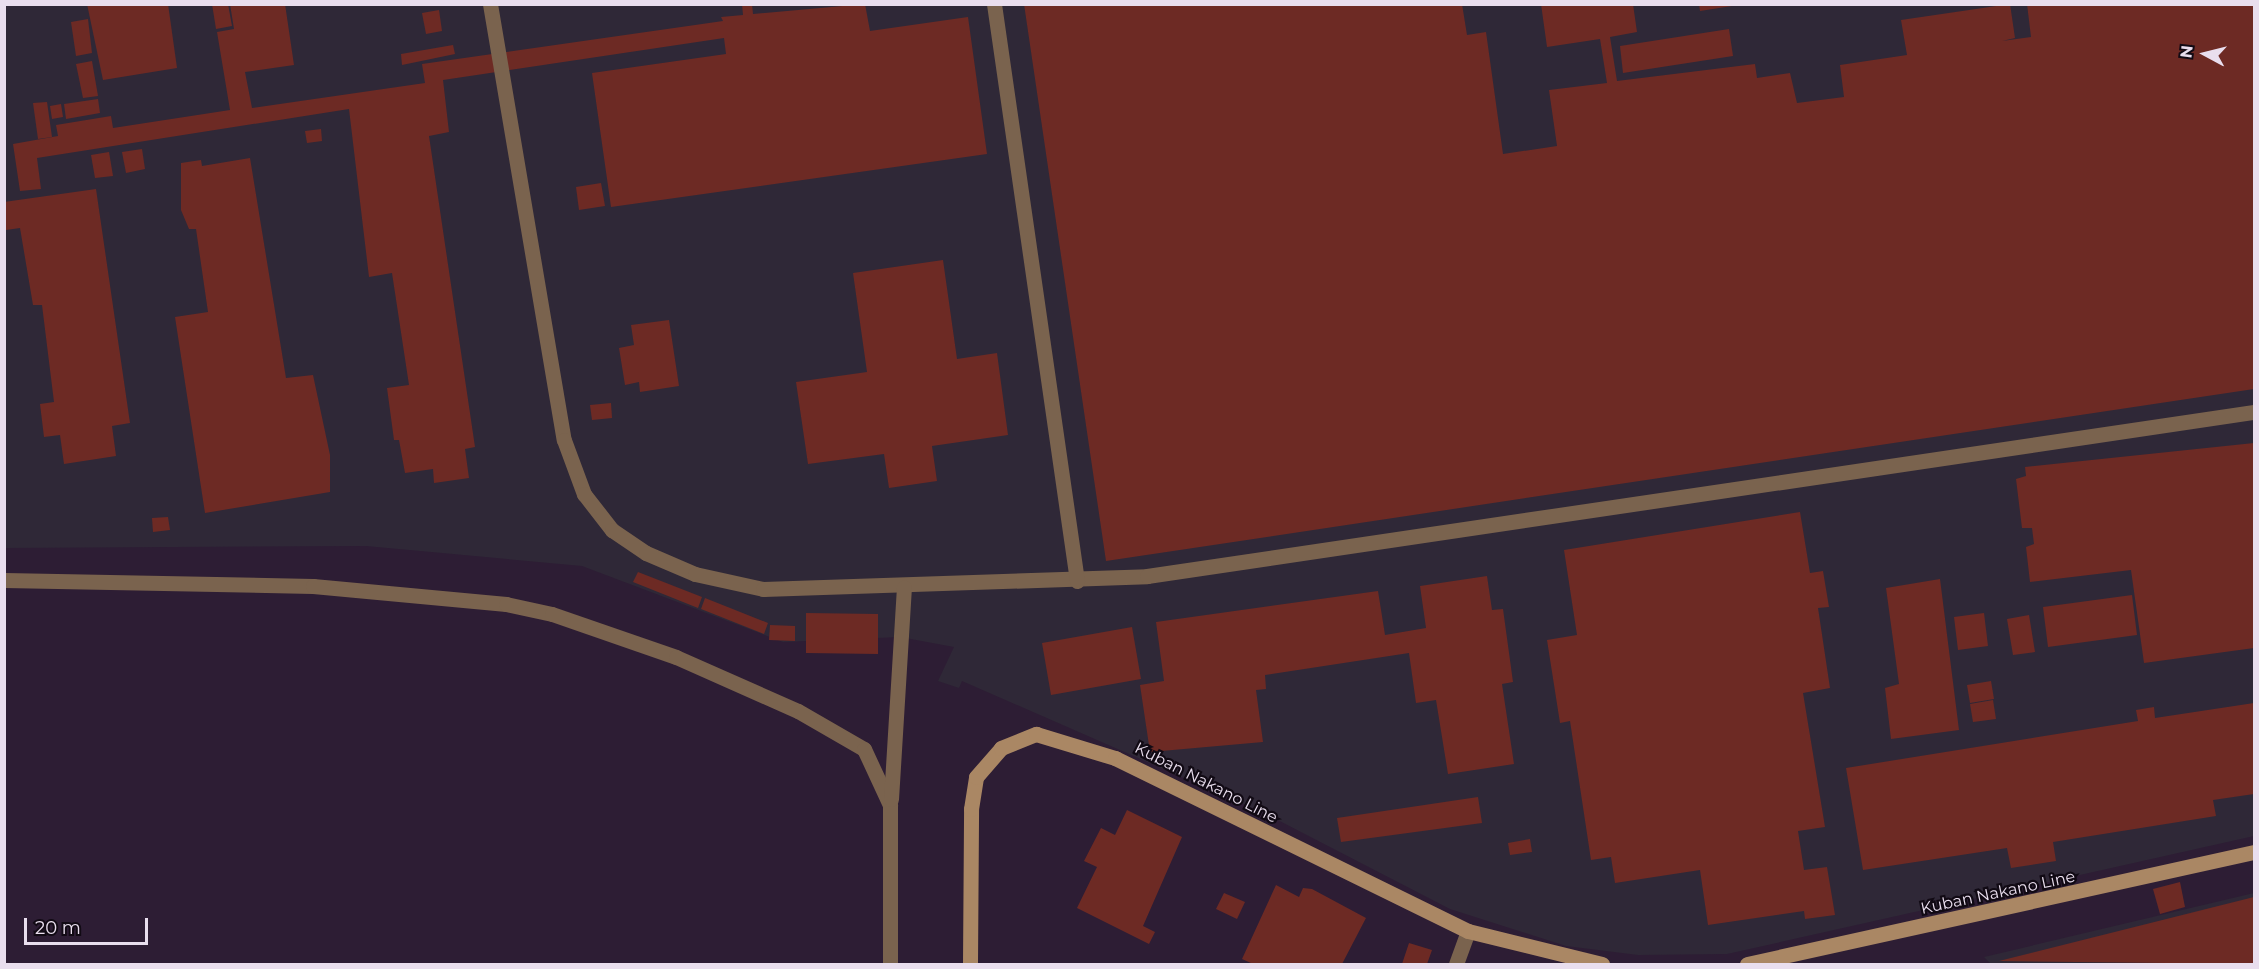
<!DOCTYPE html>
<html>
<head>
<meta charset="utf-8">
<style>
	body { margin:0 }
	#map { position:relative; width:2259px; height:969px; overflow:hidden; background:#2d1d34; font-family:Montserrat,sans-serif }
	div>[style] { position:absolute }
	[style*='--x'] { left:calc(var(--x)*1px); top:calc(var(--y)*1px); width:calc(var(--w)*1px); rotate:calc(var(--a)*1deg) }
	.industrial>* { inset:0; background:#2f2837 }
	.building>* { inset:0; background:#6d2a24 }
	.service>* { height:15px; margin:-7.5px; padding:0 7.5px; transform-origin:7.5px; border-radius:7.5px; background:#7a634e }
	.minor>* { height:15px; margin:-7.5px; padding:0 7.5px; transform-origin:7.5px; border-radius:7.5px; background:#7a634e }
	.secondary>* { height:15px; margin:-7.5px; padding:0 7.5px; transform-origin:7.5px; border-radius:7.5px; background:#aa8764 }
	span { translate:-50% -50%; white-space:nowrap; text-align:center; line-height:1.15; -webkit-text-stroke:4.5px #110a14; paint-order:stroke }
	.street-label { font-size:16px; color:#e9deee }
	.frame { position:absolute; inset:0; border:6px solid #e9deee; pointer-events:none }
	.north { position:absolute; left:2175px; top:24px; width:60px; height:60px; -webkit-text-stroke:4px #110a14; paint-order:stroke; rotate:277deg; font-size:16px; font-weight:700; line-height:24px; text-align:center; color:#e9deee }
	.north::after { content:''; display:block; margin:auto; width:21px; height:27px; background:#e9deee; clip-path:polygon(50% 0,100% 100%,50% 72%,0 100%) }
	.scale { position:absolute; left:24px; top:918px; width:124px; height:27px; box-sizing:border-box; border:3px solid #e9deee; border-top:0; padding-left:8px; font-size:18px; line-height:21px; white-space:nowrap; color:#e9deee; -webkit-text-stroke:4px #110a14; paint-order:stroke }
</style>
</head>
<body>
<div id="map">
	<div class="industrial">
		<div style="clip-path:polygon(4px 5px,2254px 5px,2254px 836px,1727px 954px,1638px 955px,1566px 946px,1450px 909px,1264px 813px,962px 681px,959px 688px,938px 681px,954px 647px,900px 637px,783px 642px,582px 566px,366px 546px,5px 548px)"></div>
		<div style="clip-path:polygon(2254px 893px,2254px 964px,1991px 964px,1984px 957px)"></div>
	</div>
	<div class="building">
		<div style="clip-path:polygon(87px 4px,168px 4px,177px 68px,103px 80px)"></div>
		<div style="clip-path:polygon(212px 4px,228px 4px,232px 26px,216px 29px)"></div>
		<div style="clip-path:polygon(230px 4px,285px 4px,294px 65px,245px 72px,252px 108px,425px 83px,422px 64px,723px 21px,721px 17px,743px 15px,742px 4px,752px 4px,753px 14px,865px 4px,870px 31px,968px 17px,987px 154px,611px 207px,592px 73px,726px 54px,724px 38px,443px 80px,449px 132px,429px 136px,475px 447px,465px 449px,469px 478px,434px 483px,433px 469px,405px 473px,399px 440px,394px 440px,387px 388px,409px 385px,392px 273px,369px 277px,349px 109px,37px 158px,41px 189px,20px 191px,13px 144px,58px 136px,56px 125px,111px 116px,113px 128px,230px 110px,217px 32px,234px 29px)"></div>
		<div style="clip-path:polygon(1024px 4px,1462px 4px,1467px 35px,1486px 32px,1503px 154px,1557px 146px,1549px 90px,1607px 83px,1600px 39px,1547px 47px,1541px 4px,1633px 4px,1637px 32px,1610px 37px,1617px 81px,1755px 64px,1757px 78px,1790px 73px,1797px 103px,1844px 97px,1840px 65px,1907px 55px,1901px 20px,2010px 4px,2015px 38px,2002px 41px,2031px 37px,2027px 4px,2254px 4px,2254px 389px,1106px 561px)"></div>
		<div style="clip-path:polygon(1699px 4px,1732px 4px,1732px 6px,1700px 11px)"></div>
		<div style="clip-path:polygon(439px 10px,442px 31px,426px 34px,422px 13px)"></div>
		<div style="clip-path:polygon(88px 19px,92px 53px,76px 56px,71px 22px)"></div>
		<div style="clip-path:polygon(1729px 29px,1733px 56px,1623px 73px,1620px 46px)"></div>
		<div style="clip-path:polygon(453px 45px,455px 54px,402px 65px,401px 54px)"></div>
		<div style="clip-path:polygon(92px 61px,98px 96px,83px 98px,76px 64px)"></div>
		<div style="clip-path:polygon(98px 99px,100px 113px,66px 119px,64px 104px)"></div>
		<div style="clip-path:polygon(47px 102px,52px 137px,38px 139px,33px 103px)"></div>
		<div style="clip-path:polygon(61px 104px,63px 117px,52px 119px,50px 106px)"></div>
		<div style="clip-path:polygon(321px 129px,322px 141px,307px 143px,305px 131px)"></div>
		<div style="clip-path:polygon(142px 149px,145px 169px,126px 173px,122px 152px)"></div>
		<div style="clip-path:polygon(109px 152px,113px 176px,95px 178px,91px 155px)"></div>
		<div style="clip-path:polygon(250px 158px,286px 378px,313px 375px,330px 455px,330px 492px,205px 513px,175px 317px,208px 312px,196px 229px,189px 229px,181px 210px,181px 163px,201px 160px,202px 166px)"></div>
		<div style="clip-path:polygon(601px 183px,605px 206px,579px 210px,576px 187px)"></div>
		<div style="clip-path:polygon(96px 189px,130px 423px,112px 426px,116px 456px,64px 464px,60px 435px,44px 437px,40px 404px,54px 402px,42px 305px,33px 305px,20px 228px,6px 230px,4px 202px)"></div>
		<div style="clip-path:polygon(943px 260px,957px 359px,997px 353px,1008px 435px,932px 446px,937px 481px,889px 488px,884px 454px,808px 464px,796px 382px,867px 372px,853px 273px)"></div>
		<div style="clip-path:polygon(669px 320px,679px 386px,640px 392px,639px 382px,625px 385px,619px 348px,634px 345px,631px 325px)"></div>
		<div style="clip-path:polygon(611px 403px,612px 418px,592px 420px,590px 405px)"></div>
		<div style="clip-path:polygon(2254px 443px,2254px 648px,2144px 663px,2131px 570px,2030px 582px,2026px 547px,2034px 544px,2032px 528px,2022px 528px,2016px 479px,2026px 476px,2025px 467px)"></div>
		<div style="clip-path:polygon(1800px 512px,1810px 573px,1823px 571px,1829px 607px,1818px 608px,1830px 688px,1803px 693px,1825px 827px,1798px 831px,1804px 870px,1827px 867px,1835px 915px,1805px 919px,1804px 911px,1708px 925px,1700px 870px,1615px 883px,1611px 857px,1591px 860px,1570px 721px,1560px 723px,1547px 640px,1577px 635px,1564px 550px)"></div>
		<div style="clip-path:polygon(168px 517px,170px 530px,153px 532px,152px 518px)"></div>
		<div style="clip-path:polygon(638px 572px,702px 597px,698px 608px,633px 582px)"></div>
		<div style="clip-path:polygon(1487px 576px,1492px 610px,1503px 609px,1513px 682px,1502px 684px,1514px 764px,1448px 774px,1436px 700px,1416px 703px,1409px 653px,1265px 675px,1266px 689px,1256px 690px,1263px 742px,1150px 752px,1140px 685px,1164px 681px,1156px 622px,1378px 591px,1385px 635px,1426px 628px,1420px 586px)"></div>
		<div style="clip-path:polygon(1940px 579px,1959px 730px,1891px 739px,1885px 688px,1899px 684px,1886px 588px)"></div>
		<div style="clip-path:polygon(2132px 595px,2137px 635px,2048px 647px,2043px 607px)"></div>
		<div style="clip-path:polygon(705px 598px,768px 623px,764px 634px,701px 609px)"></div>
		<div style="clip-path:polygon(806px 613px,878px 614px,878px 654px,806px 653px)"></div>
		<div style="clip-path:polygon(1984px 613px,1988px 646px,1958px 650px,1954px 617px)"></div>
		<div style="clip-path:polygon(2029px 615px,2035px 652px,2013px 655px,2007px 619px)"></div>
		<div style="clip-path:polygon(770px 625px,795px 626px,795px 641px,769px 640px)"></div>
		<div style="clip-path:polygon(1132px 627px,1141px 679px,1051px 695px,1042px 643px)"></div>
		<div style="clip-path:polygon(1991px 681px,1994px 699px,1970px 703px,1967px 685px)"></div>
		<div style="clip-path:polygon(1993px 700px,1996px 719px,1973px 722px,1970px 704px)"></div>
		<div style="clip-path:polygon(2254px 703px,2254px 794px,2213px 800px,2216px 816px,2053px 842px,2056px 861px,2011px 868px,2007px 848px,1863px 870px,1846px 768px,2138px 721px,2136px 710px,2154px 707px,2155px 718px)"></div>
		<div style="clip-path:polygon(1478px 797px,1482px 823px,1341px 842px,1337px 818px)"></div>
		<div style="clip-path:polygon(1127px 810px,1182px 837px,1143px 926px,1155px 932px,1149px 944px,1077px 908px,1097px 867px,1084px 861px,1101px 828px,1115px 835px)"></div>
		<div style="clip-path:polygon(1530px 839px,1532px 852px,1510px 855px,1508px 843px)"></div>
		<div style="clip-path:polygon(2180px 882px,2185px 907px,2160px 914px,2153px 889px)"></div>
		<div style="clip-path:polygon(1276px 885px,1299px 897px,1303px 888px,1312px 889px,1366px 918px,1342px 964px,1253px 964px,1242px 959px)"></div>
		<div style="clip-path:polygon(1224px 893px,1245px 902px,1237px 919px,1216px 909px)"></div>
		<div style="clip-path:polygon(2254px 897px,2254px 964px,1999px 961px)"></div>
		<div style="clip-path:polygon(1409px 943px,1432px 950px,1427px 964px,1402px 964px)"></div>
	</div>
	<div class="service">
		<div style="--x:490;--y:4;--w:442;--a:80.4"></div>
		<div style="--x:564;--y:440;--w:58;--a:69.7"></div>
		<div style="--x:584;--y:494;--w:46;--a:52.1"></div>
		<div style="--x:612;--y:530;--w:41;--a:34.1"></div>
		<div style="--x:646;--y:553;--w:53;--a:23.2"></div>
		<div style="--x:695;--y:574;--w:70;--a:12.4"></div>
		<div style="--x:763;--y:589;--w:384;--a:-1.9"></div>
		<div style="--x:1147;--y:576;--w:1119;--a:-8.43"></div>
		<div style="--x:994;--y:4;--w:583;--a:81.81"></div>
		<div style="--x:4;--y:580;--w:309;--a:1.1"></div>
		<div style="--x:313;--y:586;--w:194;--a:5.3"></div>
		<div style="--x:506;--y:604;--w:47;--a:12.3"></div>
		<div style="--x:552;--y:614;--w:131;--a:19.1"></div>
		<div style="--x:676;--y:657;--w:133;--a:23.9"></div>
		<div style="--x:798;--y:711;--w:76;--a:29.9"></div>
		<div style="--x:864;--y:749;--w:62;--a:65.1"></div>
		<div style="--x:890;--y:805;--w:159;--a:90"></div>
		<div style="--x:891;--y:799;--w:212;--a:-86.5"></div>
	</div>
	<div class="minor">
		<div style="--x:1456;--y:964;--w:35;--a:-70"></div>
	</div>
	<div class="secondary">
		<div style="--x:970;--y:964;--w:155;--a:-89.6"></div>
		<div style="--x:971;--y:809;--w:32;--a:-81"></div>
		<div style="--x:976;--y:777;--w:38;--a:-49"></div>
		<div style="--x:1001;--y:748;--w:38;--a:-22"></div>
		<div style="--x:1036;--y:734;--w:83;--a:16.9"></div>
		<div style="--x:1115;--y:758;--w:393;--a:26.1"></div>
		<div style="--x:1468;--y:931;--w:138;--a:13.8"></div>
		<div style="--x:1747;--y:964;--w:519;--a:-12.46"></div>
	</div>
	<div class="street-label">
		<span style="left:1206px;top:783px;rotate:27deg">Kuban Nakano Line</span>
		<span style="left:1998px;top:893px;rotate:-12deg">Kuban Nakano Line</span>
	</div>
	<div class="frame"></div>
	<div class="north">N</div>
	<div class="scale">20 m</div>
</div>
</body>
</html>
